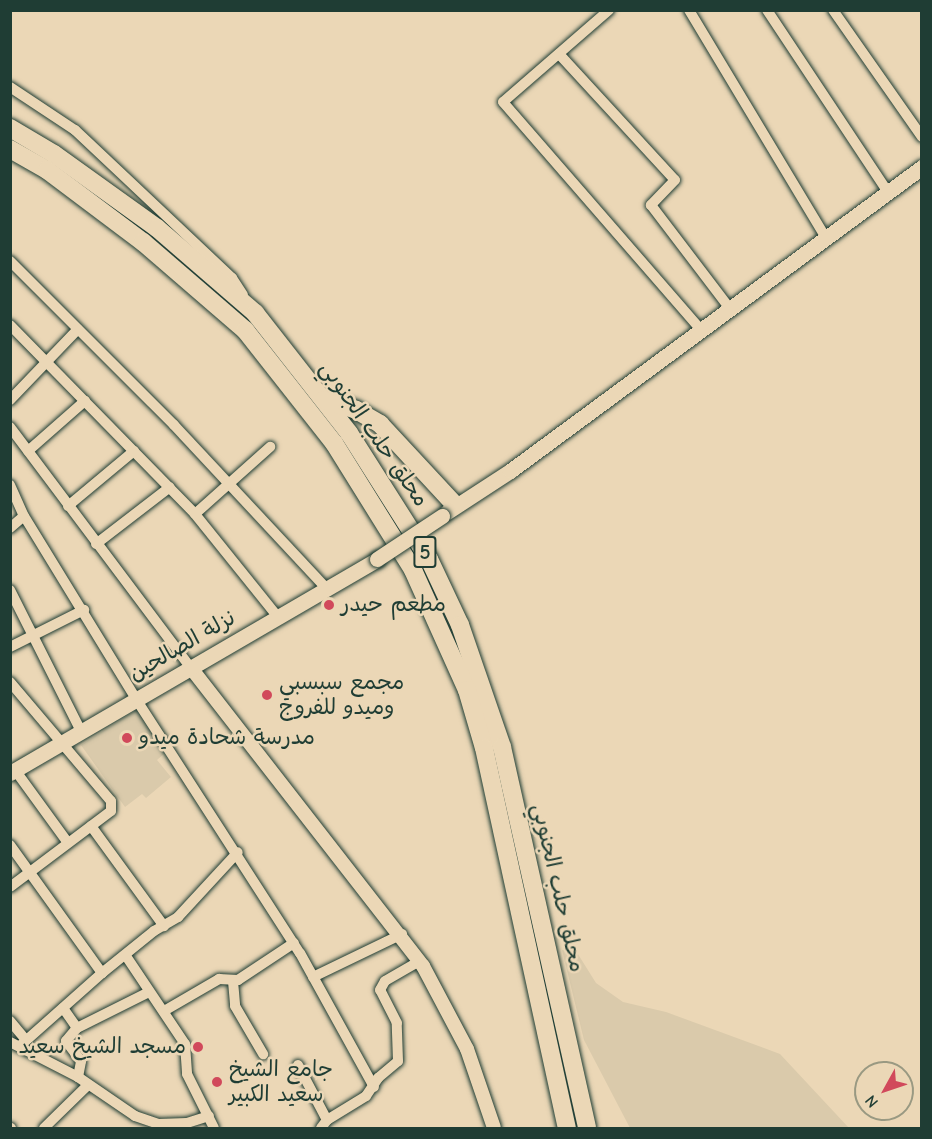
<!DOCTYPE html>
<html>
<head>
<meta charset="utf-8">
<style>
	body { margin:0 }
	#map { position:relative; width:932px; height:1139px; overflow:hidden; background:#ebd7b6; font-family:"Comic Neue","Playpen Sans Arabic",sans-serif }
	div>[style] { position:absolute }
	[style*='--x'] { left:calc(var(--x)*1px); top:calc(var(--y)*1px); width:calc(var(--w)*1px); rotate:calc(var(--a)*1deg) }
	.built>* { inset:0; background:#dacaab }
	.roads { filter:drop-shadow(0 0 2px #1f3d34) drop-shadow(0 0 2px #1f3d34) }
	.street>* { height:10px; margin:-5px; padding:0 5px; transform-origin:5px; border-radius:5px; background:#ebd7b6 }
	.secondary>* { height:14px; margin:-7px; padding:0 7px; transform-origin:7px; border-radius:7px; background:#ebd7b6 }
	.primary>* { height:15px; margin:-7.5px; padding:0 7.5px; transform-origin:7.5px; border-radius:7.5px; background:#ebd7b6 }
	.highway>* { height:18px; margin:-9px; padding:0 9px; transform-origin:9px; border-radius:9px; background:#ebd7b6 }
	.bridges { filter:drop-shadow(0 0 2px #1f3d34) drop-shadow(0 0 2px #1f3d34) }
	.primary-bridge>* { height:15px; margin:-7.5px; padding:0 7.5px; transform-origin:7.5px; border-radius:7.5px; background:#ebd7b6 }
	.dots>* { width:16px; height:16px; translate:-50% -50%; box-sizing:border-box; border:3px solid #ebd7b6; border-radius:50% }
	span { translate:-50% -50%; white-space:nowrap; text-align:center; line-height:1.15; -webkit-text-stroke:5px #ebd7b6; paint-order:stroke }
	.shield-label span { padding:2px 4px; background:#ebd7b6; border:2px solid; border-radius:4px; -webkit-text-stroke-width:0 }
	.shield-label { font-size:21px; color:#1f3d34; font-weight:700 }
	.street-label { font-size:22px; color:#1f3d34 }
	.poi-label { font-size:22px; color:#1f3d34 }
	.left { translate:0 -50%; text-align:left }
	.right { translate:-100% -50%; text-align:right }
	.frame { position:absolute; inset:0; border:12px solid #1f3d34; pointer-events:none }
	.north { position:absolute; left:854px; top:1061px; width:60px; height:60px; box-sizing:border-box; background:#ebd7b6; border:2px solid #999982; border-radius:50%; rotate:230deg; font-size:16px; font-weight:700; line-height:24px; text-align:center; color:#1f3d34 }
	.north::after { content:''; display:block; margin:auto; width:21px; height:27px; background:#d1495b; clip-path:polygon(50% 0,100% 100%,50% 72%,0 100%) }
</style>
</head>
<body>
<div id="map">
	<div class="built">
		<div style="clip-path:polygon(138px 709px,166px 752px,157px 760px,171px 777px,146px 798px,142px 794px,125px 807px,81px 745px)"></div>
		<div style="clip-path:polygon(562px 950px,576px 951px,596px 983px,623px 1002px,666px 1012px,780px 1054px,849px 1128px,630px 1128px,584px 1040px)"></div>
	</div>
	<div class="roads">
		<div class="street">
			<div style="--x:609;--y:10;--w:140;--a:139"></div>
			<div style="--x:503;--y:102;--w:303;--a:49"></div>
			<div style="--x:689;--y:10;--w:266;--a:59"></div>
			<div style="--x:767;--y:10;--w:219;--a:56.4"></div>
			<div style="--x:833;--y:10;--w:155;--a:55"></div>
			<div style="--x:559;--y:54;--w:171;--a:47.4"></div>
			<div style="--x:675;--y:180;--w:35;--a:134"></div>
			<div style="--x:651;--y:205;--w:132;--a:52.7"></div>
			<div style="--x:10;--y:87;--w:78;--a:33.5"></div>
			<div style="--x:75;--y:130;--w:216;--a:43.3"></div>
			<div style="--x:232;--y:278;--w:20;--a:57"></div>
			<div style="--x:10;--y:261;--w:232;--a:45"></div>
			<div style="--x:174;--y:425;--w:223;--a:47"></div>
			<div style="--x:10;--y:325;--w:264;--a:45.6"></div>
			<div style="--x:195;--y:514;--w:131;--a:51.2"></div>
			<div style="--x:10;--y:400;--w:98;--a:-46.2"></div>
			<div style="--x:10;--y:427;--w:301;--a:53.1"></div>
			<div style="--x:28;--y:451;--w:76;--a:-41.3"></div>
			<div style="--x:10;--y:485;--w:34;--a:66"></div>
			<div style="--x:24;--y:516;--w:215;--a:58.5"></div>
			<div style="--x:136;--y:699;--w:302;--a:57.2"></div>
			<div style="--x:300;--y:953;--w:153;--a:61.1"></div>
			<div style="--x:68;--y:506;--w:86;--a:-39.8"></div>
			<div style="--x:195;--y:514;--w:101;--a:-41.8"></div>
			<div style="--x:10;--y:528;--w:18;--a:-41"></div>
			<div style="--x:96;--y:544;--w:93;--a:-37.6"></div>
			<div style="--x:10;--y:590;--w:160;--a:63.3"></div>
			<div style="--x:10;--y:647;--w:83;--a:-26.6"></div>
			<div style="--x:10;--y:682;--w:156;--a:49.7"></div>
			<div style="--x:111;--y:801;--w:10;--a:90"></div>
			<div style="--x:111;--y:811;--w:126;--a:143"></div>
			<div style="--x:15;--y:770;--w:90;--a:54"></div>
			<div style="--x:91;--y:826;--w:124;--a:53.9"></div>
			<div style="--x:10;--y:845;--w:158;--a:54.3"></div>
			<div style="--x:126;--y:956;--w:106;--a:56.2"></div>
			<div style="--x:185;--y:1044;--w:30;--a:86"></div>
			<div style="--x:187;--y:1074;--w:60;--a:63.4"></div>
			<div style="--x:313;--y:977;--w:99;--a:-25.8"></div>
			<div style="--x:233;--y:981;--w:25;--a:85"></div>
			<div style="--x:235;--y:1006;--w:56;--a:59.7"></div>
			<div style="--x:63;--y:1008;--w:24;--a:55"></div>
			<div style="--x:164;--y:1011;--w:64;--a:-30.2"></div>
			<div style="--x:219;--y:979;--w:19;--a:3"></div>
			<div style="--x:238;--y:980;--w:67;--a:-33.5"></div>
			<div style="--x:10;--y:1021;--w:23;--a:50"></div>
			<div style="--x:10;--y:1042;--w:76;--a:27.2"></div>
			<div style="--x:78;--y:1077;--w:69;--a:34.4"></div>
			<div style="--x:135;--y:1116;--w:24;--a:19"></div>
			<div style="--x:158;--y:1124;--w:29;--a:-2"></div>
			<div style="--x:187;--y:1123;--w:23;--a:-18"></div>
			<div style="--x:21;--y:1045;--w:108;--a:-41.6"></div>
			<div style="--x:102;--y:973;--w:67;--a:-38.9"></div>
			<div style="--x:154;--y:931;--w:28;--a:-30"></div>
			<div style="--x:178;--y:917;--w:88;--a:-47.3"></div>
			<div style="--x:298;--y:1065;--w:62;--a:62.2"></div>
			<div style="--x:78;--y:1077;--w:16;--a:-79"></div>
			<div style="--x:81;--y:1061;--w:25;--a:-127"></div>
			<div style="--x:66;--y:1041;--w:17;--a:-50"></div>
			<div style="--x:77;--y:1028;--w:80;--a:-26.6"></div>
			<div style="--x:10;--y:1128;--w:1;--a:0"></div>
			<div style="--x:44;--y:1128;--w:62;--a:-44.3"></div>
			<div style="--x:321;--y:1128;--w:10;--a:-53"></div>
			<div style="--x:327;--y:1120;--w:46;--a:-31.6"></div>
			<div style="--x:366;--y:1096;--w:22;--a:-56"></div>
			<div style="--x:378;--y:1078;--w:26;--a:-40"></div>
			<div style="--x:398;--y:1061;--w:38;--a:-92"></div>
			<div style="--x:397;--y:1023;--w:37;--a:-117"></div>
			<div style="--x:380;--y:990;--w:10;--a:-61"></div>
			<div style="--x:385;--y:981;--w:39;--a:-30"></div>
		</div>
		<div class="secondary">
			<div style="--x:191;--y:668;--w:378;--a:52.1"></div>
			<div style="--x:423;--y:966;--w:94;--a:62.1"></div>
			<div style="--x:467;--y:1049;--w:83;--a:71.1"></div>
		</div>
		<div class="primary">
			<div style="--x:447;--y:512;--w:75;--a:-33.1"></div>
			<div style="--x:510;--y:471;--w:512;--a:-36.42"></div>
			<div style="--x:10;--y:773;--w:425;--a:-30.2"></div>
		</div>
		<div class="highway">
			<div style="--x:10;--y:128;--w:51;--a:30.6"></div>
			<div style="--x:54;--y:154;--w:127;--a:35.7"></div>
			<div style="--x:157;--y:228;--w:130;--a:40.9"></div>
			<div style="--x:255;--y:313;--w:152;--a:51.9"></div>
			<div style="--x:349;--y:433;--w:149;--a:57.6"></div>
			<div style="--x:429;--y:559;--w:73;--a:64.8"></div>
			<div style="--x:460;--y:625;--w:129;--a:71"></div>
			<div style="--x:502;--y:747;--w:390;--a:77.4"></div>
			<div style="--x:10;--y:149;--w:43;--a:29.6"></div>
			<div style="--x:47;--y:170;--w:120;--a:36.9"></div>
			<div style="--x:143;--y:242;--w:135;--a:40.8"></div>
			<div style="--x:245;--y:330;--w:144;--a:51.8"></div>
			<div style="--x:334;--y:443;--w:150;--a:58.1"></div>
			<div style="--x:413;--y:570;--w:132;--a:65.8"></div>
			<div style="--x:467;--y:690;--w:60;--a:73.7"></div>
			<div style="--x:484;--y:748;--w:389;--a:77.7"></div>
			<div style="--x:324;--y:400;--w:34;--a:17"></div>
			<div style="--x:356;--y:410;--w:28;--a:30"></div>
			<div style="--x:380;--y:424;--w:110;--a:47.2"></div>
		</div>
	</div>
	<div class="bridges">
		<div class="primary-bridge">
			<div style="--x:377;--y:559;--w:78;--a:-33.5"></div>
		</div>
	</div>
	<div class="dots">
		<div style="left:329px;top:605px;background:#d1495b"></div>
		<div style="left:267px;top:695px;background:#d1495b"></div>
		<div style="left:127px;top:738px;background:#d1495b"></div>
		<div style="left:198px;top:1047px;background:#d1495b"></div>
		<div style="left:217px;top:1082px;background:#d1495b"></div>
	</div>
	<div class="shield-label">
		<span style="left:425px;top:552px">5</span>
	</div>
	<div class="street-label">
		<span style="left:374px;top:434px;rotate:55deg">محلق حلب الجنوبي</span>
		<span style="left:182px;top:646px;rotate:-30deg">نزلة الصالحين</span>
		<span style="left:558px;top:888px;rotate:77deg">محلق حلب الجنوبي</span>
	</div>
	<div class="poi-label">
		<span class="left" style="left:341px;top:605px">مطعم حيدر</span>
		<span class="left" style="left:279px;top:695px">مجمع سبسبي<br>وميدو للفروج</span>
		<span class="left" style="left:139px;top:738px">مدرسة شحادة ميدو</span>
		<span class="right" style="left:186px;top:1047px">مسجد الشيخ سعيد</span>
		<span class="left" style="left:229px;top:1082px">جامع الشيخ<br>سعيد الكبير</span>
	</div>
	<div class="frame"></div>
	<div class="north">N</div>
</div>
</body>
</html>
